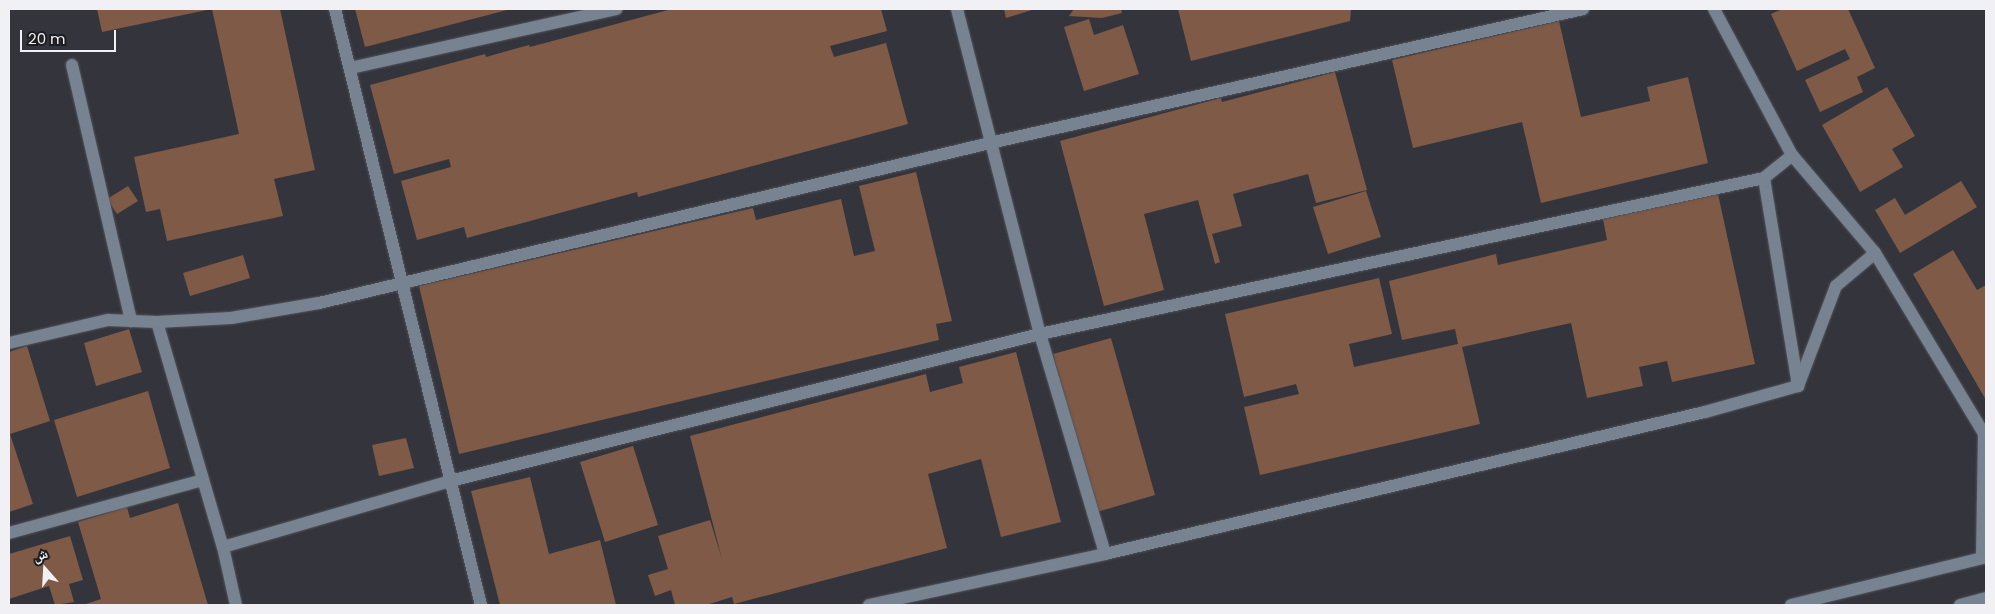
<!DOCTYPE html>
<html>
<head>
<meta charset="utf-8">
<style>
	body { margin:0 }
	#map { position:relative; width:1995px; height:614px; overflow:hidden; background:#34353c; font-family:Poppins,"Noto Naskh Arabic",sans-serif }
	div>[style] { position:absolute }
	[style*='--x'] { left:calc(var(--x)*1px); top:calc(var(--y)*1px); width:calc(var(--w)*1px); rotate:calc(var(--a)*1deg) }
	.building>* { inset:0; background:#7f5a46 }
	.roads { filter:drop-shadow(0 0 1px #52535a) drop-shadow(0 0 1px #52535a) }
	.minor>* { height:12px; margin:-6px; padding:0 6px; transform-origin:6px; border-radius:6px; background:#778391 }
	span { translate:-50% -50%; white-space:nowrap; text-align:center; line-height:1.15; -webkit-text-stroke:4px #1d1d20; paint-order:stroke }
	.frame { position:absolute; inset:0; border:10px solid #f1f1f5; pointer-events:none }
	.north { position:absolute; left:20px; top:544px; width:50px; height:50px; -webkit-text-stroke:4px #1d1d20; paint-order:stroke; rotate:341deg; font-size:14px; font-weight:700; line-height:20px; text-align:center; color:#f1f1f5 }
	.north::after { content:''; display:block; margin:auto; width:18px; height:22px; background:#f1f1f5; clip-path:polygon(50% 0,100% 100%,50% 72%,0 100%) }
	.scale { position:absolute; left:20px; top:30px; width:96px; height:22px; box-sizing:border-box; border:2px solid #f1f1f5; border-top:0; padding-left:6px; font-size:15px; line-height:18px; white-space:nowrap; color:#f1f1f5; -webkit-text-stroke:4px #1d1d20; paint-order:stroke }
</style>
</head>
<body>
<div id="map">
	<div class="building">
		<div style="clip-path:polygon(97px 9px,207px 9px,207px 10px,102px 32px)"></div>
		<div style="clip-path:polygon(212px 9px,280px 9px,315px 170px,274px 179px,283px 216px,167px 241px,160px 209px,146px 212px,134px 157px,239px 134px)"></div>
		<div style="clip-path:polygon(355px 9px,511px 9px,365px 47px)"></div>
		<div style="clip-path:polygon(672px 9px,881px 9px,887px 31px,830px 46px,834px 57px,886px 43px,908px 124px,638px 197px,637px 192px,467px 238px,464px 227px,417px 240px,401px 181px,451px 167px,449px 159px,394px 174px,370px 85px,485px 54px,486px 57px,529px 45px,530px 47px)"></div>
		<div style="clip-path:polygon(1004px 9px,1035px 9px,1006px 18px)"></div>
		<div style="clip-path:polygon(1074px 9px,1121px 9px,1122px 13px,1102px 18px,1069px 16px)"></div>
		<div style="clip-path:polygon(1178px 9px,1351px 9px,1350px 21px,1191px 61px)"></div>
		<div style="clip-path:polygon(1782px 9px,1848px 9px,1875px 68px,1857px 77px,1863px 92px,1820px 112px,1805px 80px,1850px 59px,1845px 49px,1797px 71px,1771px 14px)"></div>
		<div style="clip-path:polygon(1089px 19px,1094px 35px,1123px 25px,1139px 74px,1084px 91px,1064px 27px)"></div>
		<div style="clip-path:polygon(1559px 21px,1581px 117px,1650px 101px,1647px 87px,1688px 77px,1708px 163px,1541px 203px,1522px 122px,1413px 148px,1392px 60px)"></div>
		<div style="clip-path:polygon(1335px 72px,1367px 190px,1316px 203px,1308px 174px,1233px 194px,1242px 226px,1212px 234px,1220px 262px,1215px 264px,1198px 200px,1144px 214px,1164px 290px,1104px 306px,1060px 141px,1221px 98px,1222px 102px)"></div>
		<div style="clip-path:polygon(1887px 87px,1915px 136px,1892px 149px,1903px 167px,1860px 192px,1822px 125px)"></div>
		<div style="clip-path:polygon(916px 172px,952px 321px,936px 324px,939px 340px,459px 454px,419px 286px,753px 208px,756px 220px,841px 199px,854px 256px,875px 251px,859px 186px)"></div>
		<div style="clip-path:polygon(1961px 181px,1977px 207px,1900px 253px,1875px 210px,1895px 198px,1905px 215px)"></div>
		<div style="clip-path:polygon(128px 186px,138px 201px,117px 214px,107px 199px)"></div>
		<div style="clip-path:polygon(1366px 191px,1381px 237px,1328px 254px,1313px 207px)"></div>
		<div style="clip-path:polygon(1718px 194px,1755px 364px,1672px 382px,1667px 361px,1639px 367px,1643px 386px,1587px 398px,1571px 323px,1462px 347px,1480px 424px,1260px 475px,1244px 407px,1299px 394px,1296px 384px,1244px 397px,1225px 314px,1379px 278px,1392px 334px,1349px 344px,1354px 367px,1458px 344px,1455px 329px,1402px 340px,1389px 281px,1496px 254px,1498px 265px,1607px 240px,1603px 219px)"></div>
		<div style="clip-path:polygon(1953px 250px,1977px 290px,1986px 285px,1986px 400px,1913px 274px)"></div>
		<div style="clip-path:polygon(243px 255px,250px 278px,190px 296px,183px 273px)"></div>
		<div style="clip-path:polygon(129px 329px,142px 372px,96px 386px,84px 343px)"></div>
		<div style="clip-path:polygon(1111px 338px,1155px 495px,1097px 512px,1053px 354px)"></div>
		<div style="clip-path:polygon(27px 346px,50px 421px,10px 434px,33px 504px,9px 512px,9px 352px)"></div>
		<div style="clip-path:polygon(1016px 352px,1061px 522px,1001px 537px,981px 459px,928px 474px,947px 548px,734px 604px,732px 597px,706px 605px,675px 605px,671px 590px,655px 596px,648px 575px,668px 569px,658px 536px,710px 520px,722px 559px,690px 436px,926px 374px,930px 392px,963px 383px,959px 367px)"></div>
		<div style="clip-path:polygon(148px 391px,170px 468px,77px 497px,54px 420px)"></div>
		<div style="clip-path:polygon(406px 438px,414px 468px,379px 476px,372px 445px)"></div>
		<div style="clip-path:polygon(633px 446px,658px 525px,605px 542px,580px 462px)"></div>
		<div style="clip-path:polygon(530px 477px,549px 554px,600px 540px,616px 605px,500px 605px,471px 491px)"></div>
		<div style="clip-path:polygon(178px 503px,208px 605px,83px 605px,101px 599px,78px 522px,127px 507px,130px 518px)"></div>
		<div style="clip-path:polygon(70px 536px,83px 580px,69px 584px,74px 602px,55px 605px,49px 586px,9px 599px,9px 554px)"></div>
	</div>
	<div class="roads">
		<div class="minor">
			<div style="--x:335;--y:9;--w:614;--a:76.24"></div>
			<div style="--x:957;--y:9;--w:335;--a:75.7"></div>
			<div style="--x:1040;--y:334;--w:229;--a:73.5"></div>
			<div style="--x:1714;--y:9;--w:166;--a:61.9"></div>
			<div style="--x:1792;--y:155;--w:128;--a:49.7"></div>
			<div style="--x:1875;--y:253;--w:215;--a:58.9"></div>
			<div style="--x:72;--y:65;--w:263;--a:77"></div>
			<div style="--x:350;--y:68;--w:273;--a:-12.5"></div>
			<div style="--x:1764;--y:178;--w:211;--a:80.7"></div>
			<div style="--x:157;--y:322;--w:234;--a:73.7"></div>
			<div style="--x:223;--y:547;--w:59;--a:77.4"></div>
			<div style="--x:9;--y:343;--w:102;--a:-13.1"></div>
			<div style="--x:108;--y:320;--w:49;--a:2.3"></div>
			<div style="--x:157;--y:322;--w:74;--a:-3.1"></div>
			<div style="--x:231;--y:318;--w:89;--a:-9.7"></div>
			<div style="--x:319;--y:303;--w:690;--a:-13.41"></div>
			<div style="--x:990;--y:143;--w:608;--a:-12.73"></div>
			<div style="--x:9;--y:533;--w:201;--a:-15.3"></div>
			<div style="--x:223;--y:547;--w:236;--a:-16.2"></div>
			<div style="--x:450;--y:481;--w:608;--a:-13.99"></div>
			<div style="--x:1040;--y:334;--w:741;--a:-12.16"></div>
			<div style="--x:1764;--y:178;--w:36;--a:-39"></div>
			<div style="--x:1982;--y:558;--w:124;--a:-89.1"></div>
			<div style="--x:869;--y:605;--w:241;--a:-12.2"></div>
			<div style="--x:1105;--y:554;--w:617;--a:-13.32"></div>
			<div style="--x:1705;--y:412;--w:97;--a:-15.6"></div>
			<div style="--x:1798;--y:386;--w:107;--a:-69.2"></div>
			<div style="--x:1836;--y:286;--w:51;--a:-40.2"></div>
			<div style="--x:1791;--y:605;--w:201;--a:-13.8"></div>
			<div style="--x:1960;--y:605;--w:27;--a:-15"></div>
		</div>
	</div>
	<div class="frame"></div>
	<div class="north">ش</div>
	<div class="scale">20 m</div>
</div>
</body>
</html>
